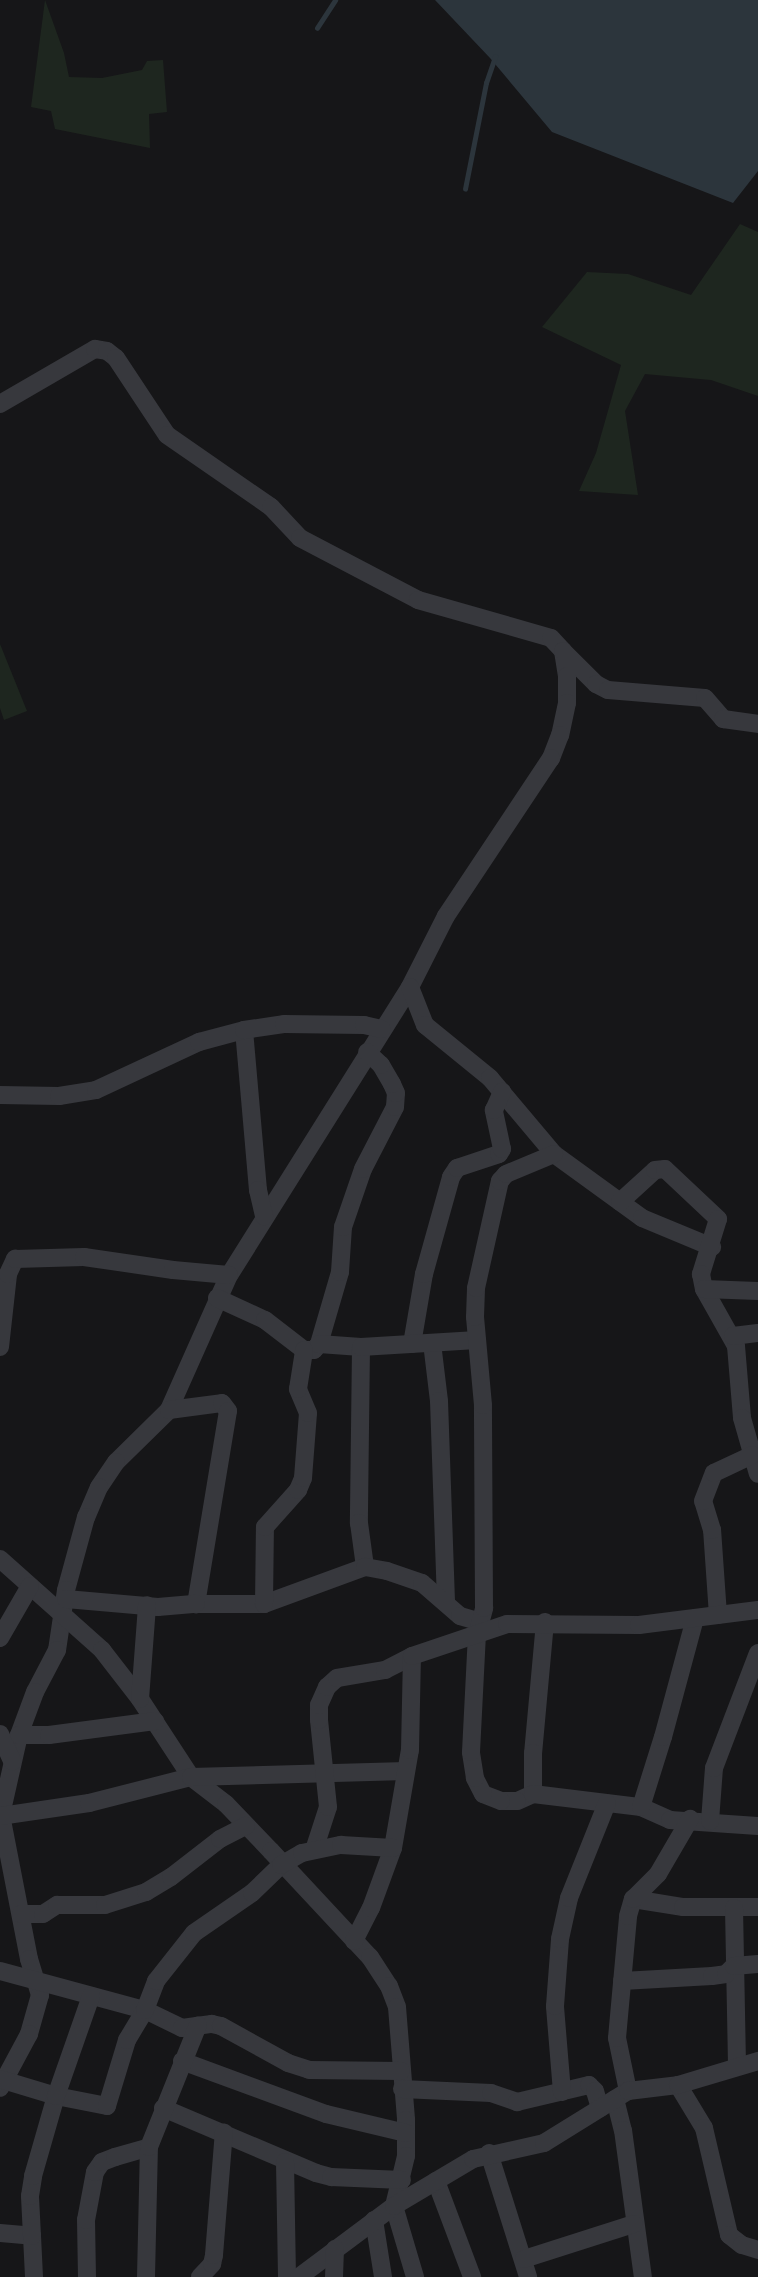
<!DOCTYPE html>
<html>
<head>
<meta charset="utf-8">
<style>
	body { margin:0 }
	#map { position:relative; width:758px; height:2277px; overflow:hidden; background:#161618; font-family:"DejaVu Sans",sans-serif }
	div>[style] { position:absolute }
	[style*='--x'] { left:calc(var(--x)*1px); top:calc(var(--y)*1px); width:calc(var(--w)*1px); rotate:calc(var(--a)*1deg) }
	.green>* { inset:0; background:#1e261f }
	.water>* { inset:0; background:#2c353c }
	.stream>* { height:4.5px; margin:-2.25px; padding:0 2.25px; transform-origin:2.25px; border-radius:2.25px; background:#2c353c }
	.street>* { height:18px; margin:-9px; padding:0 9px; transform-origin:9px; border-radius:9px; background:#37383d }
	span { translate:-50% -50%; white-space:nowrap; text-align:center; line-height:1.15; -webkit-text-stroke:6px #111113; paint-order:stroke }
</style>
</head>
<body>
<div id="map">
	<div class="green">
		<div style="clip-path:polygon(45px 0,64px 53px,69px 77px,102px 78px,142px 70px,147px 61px,163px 60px,167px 112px,149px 114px,150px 148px,55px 129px,51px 111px,31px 107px)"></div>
		<div style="clip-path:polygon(740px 224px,758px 232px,758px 396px,711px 380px,645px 374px,625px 411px,638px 495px,579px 491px,596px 453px,621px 365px,542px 327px,587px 272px,628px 274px,691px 295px)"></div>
		<div style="clip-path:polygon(0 644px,27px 711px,4px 720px,0 708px)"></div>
	</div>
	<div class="water">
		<div style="clip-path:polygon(435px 0,758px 0,758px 171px,733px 203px,552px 132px,490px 58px)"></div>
	</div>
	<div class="stream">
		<div style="--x:317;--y:28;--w:33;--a:-57"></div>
		<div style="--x:465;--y:189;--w:108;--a:-78.8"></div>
		<div style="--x:486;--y:83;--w:28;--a:-71"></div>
	</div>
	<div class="street">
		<div style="--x:0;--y:404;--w:110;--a:-30.1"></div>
		<div style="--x:95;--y:349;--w:12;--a:9"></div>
		<div style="--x:107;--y:351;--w:11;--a:38"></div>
		<div style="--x:116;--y:358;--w:92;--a:56.5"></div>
		<div style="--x:167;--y:435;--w:126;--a:34.7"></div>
		<div style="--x:271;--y:507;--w:42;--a:46.9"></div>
		<div style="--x:300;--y:538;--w:133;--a:27.7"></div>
		<div style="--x:418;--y:600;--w:138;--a:15.9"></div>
		<div style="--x:551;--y:638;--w:18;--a:47"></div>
		<div style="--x:563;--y:651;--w:25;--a:81"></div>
		<div style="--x:567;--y:676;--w:27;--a:90"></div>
		<div style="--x:567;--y:703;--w:33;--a:102"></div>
		<div style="--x:560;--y:735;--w:25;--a:111"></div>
		<div style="--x:551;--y:758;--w:190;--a:123.6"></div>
		<div style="--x:446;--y:916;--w:80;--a:116.9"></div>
		<div style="--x:410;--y:987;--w:340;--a:122.1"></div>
		<div style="--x:229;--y:1275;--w:148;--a:114"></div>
		<div style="--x:169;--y:1410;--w:74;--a:135.5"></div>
		<div style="--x:116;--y:1462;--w:30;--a:124"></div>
		<div style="--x:99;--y:1487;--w:33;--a:113"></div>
		<div style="--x:86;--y:1517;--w:76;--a:105.3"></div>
		<div style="--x:66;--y:1590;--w:61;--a:98.5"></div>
		<div style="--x:57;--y:1650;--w:47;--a:117.6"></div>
		<div style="--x:35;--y:1692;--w:46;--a:110.4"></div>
		<div style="--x:19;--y:1735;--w:82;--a:102.7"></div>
		<div style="--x:1;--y:1815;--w:147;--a:79"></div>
		<div style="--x:29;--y:1959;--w:38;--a:73"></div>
		<div style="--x:40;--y:1995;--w:41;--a:105.8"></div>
		<div style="--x:29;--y:2034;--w:61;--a:118.2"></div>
		<div style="--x:563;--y:651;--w:47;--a:45"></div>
		<div style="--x:596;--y:684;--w:13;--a:27"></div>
		<div style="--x:608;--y:690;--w:97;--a:4.7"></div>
		<div style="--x:705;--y:698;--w:28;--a:49"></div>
		<div style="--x:723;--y:719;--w:35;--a:8"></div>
		<div style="--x:410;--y:987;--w:41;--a:68.5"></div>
		<div style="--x:425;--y:1025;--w:84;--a:39.2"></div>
		<div style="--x:490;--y:1078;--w:99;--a:49.9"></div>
		<div style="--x:554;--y:1154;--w:109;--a:36"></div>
		<div style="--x:642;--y:1218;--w:76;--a:22.5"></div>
		<div style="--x:244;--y:1030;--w:161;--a:85"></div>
		<div style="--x:258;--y:1190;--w:27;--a:77"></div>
		<div style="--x:0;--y:1095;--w:59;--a:1"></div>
		<div style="--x:59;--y:1096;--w:37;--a:-9"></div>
		<div style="--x:96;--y:1090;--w:114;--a:-25"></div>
		<div style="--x:199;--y:1042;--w:47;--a:-14.9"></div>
		<div style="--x:244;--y:1030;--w:40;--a:-8.5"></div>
		<div style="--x:284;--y:1024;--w:80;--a:0.7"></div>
		<div style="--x:364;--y:1025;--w:18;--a:13"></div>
		<div style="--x:620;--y:1202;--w:47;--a:-42.4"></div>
		<div style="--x:655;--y:1170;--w:10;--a:-6"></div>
		<div style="--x:665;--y:1169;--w:73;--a:43.3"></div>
		<div style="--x:718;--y:1219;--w:58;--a:107.2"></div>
		<div style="--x:701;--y:1274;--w:15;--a:79"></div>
		<div style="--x:704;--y:1289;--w:65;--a:60.7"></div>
		<div style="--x:736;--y:1346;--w:72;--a:85.2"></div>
		<div style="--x:742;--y:1418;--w:58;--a:74.1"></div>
		<div style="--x:704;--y:1289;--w:54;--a:2.1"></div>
		<div style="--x:217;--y:1298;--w:53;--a:24.6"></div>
		<div style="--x:265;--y:1320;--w:49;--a:37.6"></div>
		<div style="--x:304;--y:1350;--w:10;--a:0"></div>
		<div style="--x:314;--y:1350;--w:8;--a:-50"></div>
		<div style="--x:319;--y:1344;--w:75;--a:-73.7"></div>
		<div style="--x:340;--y:1272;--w:45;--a:-86.2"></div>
		<div style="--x:343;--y:1227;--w:61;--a:-71"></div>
		<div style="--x:363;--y:1169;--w:70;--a:-62.7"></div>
		<div style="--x:395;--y:1107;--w:14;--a:-86"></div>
		<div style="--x:396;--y:1093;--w:10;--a:-114"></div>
		<div style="--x:392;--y:1084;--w:22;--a:-120"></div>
		<div style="--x:381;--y:1065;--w:19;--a:-137"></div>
		<div style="--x:733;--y:1336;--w:25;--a:-7"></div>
		<div style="--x:432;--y:1343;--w:58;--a:83.1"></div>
		<div style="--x:439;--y:1401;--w:201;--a:88"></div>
		<div style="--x:319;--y:1344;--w:42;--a:4.1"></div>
		<div style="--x:361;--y:1347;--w:176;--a:90.7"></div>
		<div style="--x:359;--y:1523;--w:44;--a:82.2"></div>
		<div style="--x:412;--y:1344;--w:71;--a:-80.3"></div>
		<div style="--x:424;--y:1274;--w:101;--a:-74.4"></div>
		<div style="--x:451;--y:1177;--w:11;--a:-56"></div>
		<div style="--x:457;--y:1168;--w:44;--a:-18.4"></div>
		<div style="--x:499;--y:1154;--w:6;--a:-59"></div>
		<div style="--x:502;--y:1149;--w:40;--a:-102"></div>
		<div style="--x:494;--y:1110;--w:20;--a:-66"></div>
		<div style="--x:0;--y:1347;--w:73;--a:-83.7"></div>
		<div style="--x:8;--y:1274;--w:17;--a:-65"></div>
		<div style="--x:15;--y:1259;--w:69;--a:-1.7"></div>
		<div style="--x:84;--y:1257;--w:90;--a:8.3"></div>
		<div style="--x:173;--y:1270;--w:56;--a:5.1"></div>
		<div style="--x:361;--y:1347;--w:116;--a:-3.5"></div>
		<div style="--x:169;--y:1410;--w:53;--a:-7.5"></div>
		<div style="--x:222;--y:1403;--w:10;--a:53"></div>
		<div style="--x:228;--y:1411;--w:196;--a:99.4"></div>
		<div style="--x:196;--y:1604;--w:68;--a:0"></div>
		<div style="--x:264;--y:1604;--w:108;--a:-20.1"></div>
		<div style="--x:365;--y:1567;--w:22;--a:10"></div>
		<div style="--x:387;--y:1571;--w:37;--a:19"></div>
		<div style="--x:422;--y:1583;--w:50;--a:41"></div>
		<div style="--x:460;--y:1616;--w:22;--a:16"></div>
		<div style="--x:0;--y:1559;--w:137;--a:41.7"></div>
		<div style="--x:102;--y:1650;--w:62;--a:52.2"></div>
		<div style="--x:140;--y:1699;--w:93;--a:56.8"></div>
		<div style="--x:191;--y:1777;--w:44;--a:37.6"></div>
		<div style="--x:226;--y:1804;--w:65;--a:46.2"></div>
		<div style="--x:271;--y:1851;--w:145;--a:47"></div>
		<div style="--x:370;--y:1957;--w:35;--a:57"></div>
		<div style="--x:389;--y:1986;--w:22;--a:69"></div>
		<div style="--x:397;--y:2007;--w:113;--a:85.4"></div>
		<div style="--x:406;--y:2120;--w:36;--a:90"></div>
		<div style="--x:406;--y:2156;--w:51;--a:103.5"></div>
		<div style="--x:394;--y:2206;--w:74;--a:73.5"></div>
		<div style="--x:66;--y:1599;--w:92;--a:5"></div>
		<div style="--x:158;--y:1607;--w:38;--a:-5"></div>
		<div style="--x:264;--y:1604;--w:77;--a:-89.3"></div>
		<div style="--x:265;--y:1527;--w:50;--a:-48.3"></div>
		<div style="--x:298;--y:1490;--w:13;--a:-67"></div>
		<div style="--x:303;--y:1478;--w:65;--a:-85.6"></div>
		<div style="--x:308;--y:1413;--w:26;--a:-113"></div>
		<div style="--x:298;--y:1389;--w:39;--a:-81"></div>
		<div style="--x:718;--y:1615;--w:85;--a:-94"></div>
		<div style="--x:712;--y:1530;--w:30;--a:-107"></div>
		<div style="--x:703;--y:1501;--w:30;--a:-69"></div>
		<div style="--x:714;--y:1473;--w:42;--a:-25.3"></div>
		<div style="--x:545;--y:1622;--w:132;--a:95.2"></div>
		<div style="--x:533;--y:1753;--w:41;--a:90"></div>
		<div style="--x:533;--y:1794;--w:17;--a:156"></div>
		<div style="--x:517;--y:1801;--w:16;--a:180"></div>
		<div style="--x:501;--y:1801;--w:19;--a:-159"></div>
		<div style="--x:483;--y:1794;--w:18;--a:-117"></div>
		<div style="--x:475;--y:1778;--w:26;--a:-99"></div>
		<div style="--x:471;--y:1752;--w:117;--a:-87.1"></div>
		<div style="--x:477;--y:1635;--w:28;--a:-75"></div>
		<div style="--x:484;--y:1608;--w:203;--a:-90.3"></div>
		<div style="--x:483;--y:1405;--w:88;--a:-95.2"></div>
		<div style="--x:475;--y:1317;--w:29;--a:-88"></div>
		<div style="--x:476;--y:1288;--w:110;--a:-77.4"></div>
		<div style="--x:500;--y:1181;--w:9;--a:-49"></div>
		<div style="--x:506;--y:1174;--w:52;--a:-22.6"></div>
		<div style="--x:0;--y:1638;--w:60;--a:-60"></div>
		<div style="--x:140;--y:1699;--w:94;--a:-85.7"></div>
		<div style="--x:0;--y:1734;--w:30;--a:66"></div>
		<div style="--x:19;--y:1735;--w:30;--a:0"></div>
		<div style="--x:49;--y:1735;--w:107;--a:-7.5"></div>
		<div style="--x:533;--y:1794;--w:109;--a:6.9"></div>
		<div style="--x:641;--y:1807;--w:32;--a:24"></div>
		<div style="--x:670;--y:1820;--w:88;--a:3.9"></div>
		<div style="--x:641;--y:1807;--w:73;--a:-72.6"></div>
		<div style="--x:663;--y:1737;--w:123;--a:-74.9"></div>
		<div style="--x:0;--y:1816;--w:90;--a:-8.3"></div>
		<div style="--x:89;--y:1803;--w:105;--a:-14.3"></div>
		<div style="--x:191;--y:1777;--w:215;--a:-1.6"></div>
		<div style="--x:710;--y:1821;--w:53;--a:-85.7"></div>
		<div style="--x:714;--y:1768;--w:123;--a:-69.1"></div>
		<div style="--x:314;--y:1850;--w:45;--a:-72"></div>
		<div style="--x:328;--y:1807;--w:87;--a:-95.9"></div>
		<div style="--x:319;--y:1720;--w:15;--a:-90"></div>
		<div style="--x:319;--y:1705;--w:20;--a:-66"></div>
		<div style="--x:327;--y:1687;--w:13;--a:-42"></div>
		<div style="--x:337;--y:1678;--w:49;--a:-9.5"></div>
		<div style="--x:385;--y:1670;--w:30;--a:-27"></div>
		<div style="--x:633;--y:1899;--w:51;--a:9.1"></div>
		<div style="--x:683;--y:1907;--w:75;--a:0"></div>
		<div style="--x:734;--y:1908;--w:158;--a:88.9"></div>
		<div style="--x:21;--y:1914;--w:22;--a:0"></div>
		<div style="--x:43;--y:1914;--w:17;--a:-33"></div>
		<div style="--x:57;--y:1905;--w:48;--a:0"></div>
		<div style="--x:105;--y:1905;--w:43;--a:-17.6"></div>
		<div style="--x:146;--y:1892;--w:29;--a:-31"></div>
		<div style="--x:171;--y:1877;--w:62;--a:-37.8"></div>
		<div style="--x:220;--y:1839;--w:29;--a:-27"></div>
		<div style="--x:354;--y:1941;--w:37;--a:-63"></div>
		<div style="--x:371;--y:1908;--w:64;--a:-69.9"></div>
		<div style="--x:393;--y:1848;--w:99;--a:-80.2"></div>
		<div style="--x:410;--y:1750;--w:94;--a:-88.8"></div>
		<div style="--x:412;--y:1656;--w:100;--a:-18.6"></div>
		<div style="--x:507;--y:1624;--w:132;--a:0.4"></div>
		<div style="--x:639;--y:1625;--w:120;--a:-7.2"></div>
		<div style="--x:0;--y:1971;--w:150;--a:15.1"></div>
		<div style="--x:145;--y:2010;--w:41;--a:25.9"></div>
		<div style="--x:182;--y:2028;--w:30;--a:-8"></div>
		<div style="--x:212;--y:2024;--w:9;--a:13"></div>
		<div style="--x:221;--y:2026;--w:77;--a:28.9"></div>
		<div style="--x:288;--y:2063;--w:22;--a:18"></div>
		<div style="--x:309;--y:2070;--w:92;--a:0.6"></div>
		<div style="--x:622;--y:1981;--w:90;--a:-3.2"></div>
		<div style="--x:712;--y:1976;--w:14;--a:-8"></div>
		<div style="--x:726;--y:1974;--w:11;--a:-45"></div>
		<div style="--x:734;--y:1966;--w:24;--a:-5"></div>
		<div style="--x:182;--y:2061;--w:153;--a:20.2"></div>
		<div style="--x:326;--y:2114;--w:82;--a:13.4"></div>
		<div style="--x:0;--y:2079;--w:59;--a:16.9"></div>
		<div style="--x:56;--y:2096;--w:52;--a:11.1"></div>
		<div style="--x:107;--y:2106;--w:69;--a:-73.1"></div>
		<div style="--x:127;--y:2040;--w:35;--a:-59"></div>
		<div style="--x:145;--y:2010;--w:31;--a:-69"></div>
		<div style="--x:156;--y:1981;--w:61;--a:-51.6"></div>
		<div style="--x:194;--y:1933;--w:70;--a:-34.6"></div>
		<div style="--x:252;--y:1893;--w:40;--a:-44"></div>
		<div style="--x:281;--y:1865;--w:24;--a:-30"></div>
		<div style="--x:302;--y:1853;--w:40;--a:-12"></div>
		<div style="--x:341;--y:1845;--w:52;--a:3.3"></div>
		<div style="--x:678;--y:2085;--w:50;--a:58.8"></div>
		<div style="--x:704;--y:2128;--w:110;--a:76.8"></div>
		<div style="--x:729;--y:2235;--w:16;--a:38"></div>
		<div style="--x:742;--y:2245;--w:17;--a:17"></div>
		<div style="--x:402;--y:2089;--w:89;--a:2.6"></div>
		<div style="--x:491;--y:2093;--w:28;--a:19"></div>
		<div style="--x:517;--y:2102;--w:74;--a:-13.3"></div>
		<div style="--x:589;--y:2085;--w:8;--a:45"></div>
		<div style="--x:595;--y:2091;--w:18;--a:74"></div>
		<div style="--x:628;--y:2091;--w:54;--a:-101.7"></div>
		<div style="--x:617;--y:2038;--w:122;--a:-84.8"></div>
		<div style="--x:628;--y:1916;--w:18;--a:-74"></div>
		<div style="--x:633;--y:1899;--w:35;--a:-45"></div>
		<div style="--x:658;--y:1874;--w:64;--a:-59.8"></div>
		<div style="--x:562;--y:2092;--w:86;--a:-94.7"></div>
		<div style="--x:555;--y:2006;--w:67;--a:-85.7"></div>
		<div style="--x:560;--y:1939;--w:42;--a:-77.6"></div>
		<div style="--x:569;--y:1898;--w:102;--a:-68.2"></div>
		<div style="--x:615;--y:2099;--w:32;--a:76"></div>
		<div style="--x:623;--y:2130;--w:148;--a:82.3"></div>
		<div style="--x:163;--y:2108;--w:166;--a:23"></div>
		<div style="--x:316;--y:2173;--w:16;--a:15"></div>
		<div style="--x:331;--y:2177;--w:71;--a:2.4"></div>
		<div style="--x:489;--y:2153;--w:130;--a:72.5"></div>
		<div style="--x:285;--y:2162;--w:115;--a:89"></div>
		<div style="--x:436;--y:2181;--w:103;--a:69.4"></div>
		<div style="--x:374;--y:2220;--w:58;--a:81"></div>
		<div style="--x:0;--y:2233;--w:32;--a:5"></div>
		<div style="--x:32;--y:2236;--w:41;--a:87.2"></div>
		<div style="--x:32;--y:2236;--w:40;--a:-92.9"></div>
		<div style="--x:30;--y:2196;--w:20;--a:-81"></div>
		<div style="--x:33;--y:2176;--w:83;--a:-74"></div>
		<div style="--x:56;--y:2096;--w:106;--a:-70.7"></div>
		<div style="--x:524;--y:2259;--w:115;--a:-17.7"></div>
		<div style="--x:87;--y:2277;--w:57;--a:-91"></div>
		<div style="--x:86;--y:2220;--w:49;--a:-79.4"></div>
		<div style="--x:95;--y:2172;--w:12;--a:-55"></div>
		<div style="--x:102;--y:2162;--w:14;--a:-21"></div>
		<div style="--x:115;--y:2157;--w:35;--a:-16"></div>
		<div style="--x:146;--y:2277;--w:130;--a:-88.7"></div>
		<div style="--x:149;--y:2147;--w:131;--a:-68.1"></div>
		<div style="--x:200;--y:2277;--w:18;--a:-47"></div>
		<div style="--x:212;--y:2264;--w:9;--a:-77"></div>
		<div style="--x:214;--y:2255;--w:123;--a:-85.4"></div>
		<div style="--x:299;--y:2277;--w:119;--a:-36.8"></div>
		<div style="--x:394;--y:2206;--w:92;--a:-30.7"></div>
		<div style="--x:473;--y:2159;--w:73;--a:-12.7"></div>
		<div style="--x:544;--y:2143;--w:99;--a:-31.8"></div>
		<div style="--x:628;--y:2091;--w:50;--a:-6.8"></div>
		<div style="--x:678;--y:2085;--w:84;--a:-16.7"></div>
		<div style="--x:334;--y:2277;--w:28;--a:-88"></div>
	</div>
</div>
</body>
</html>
